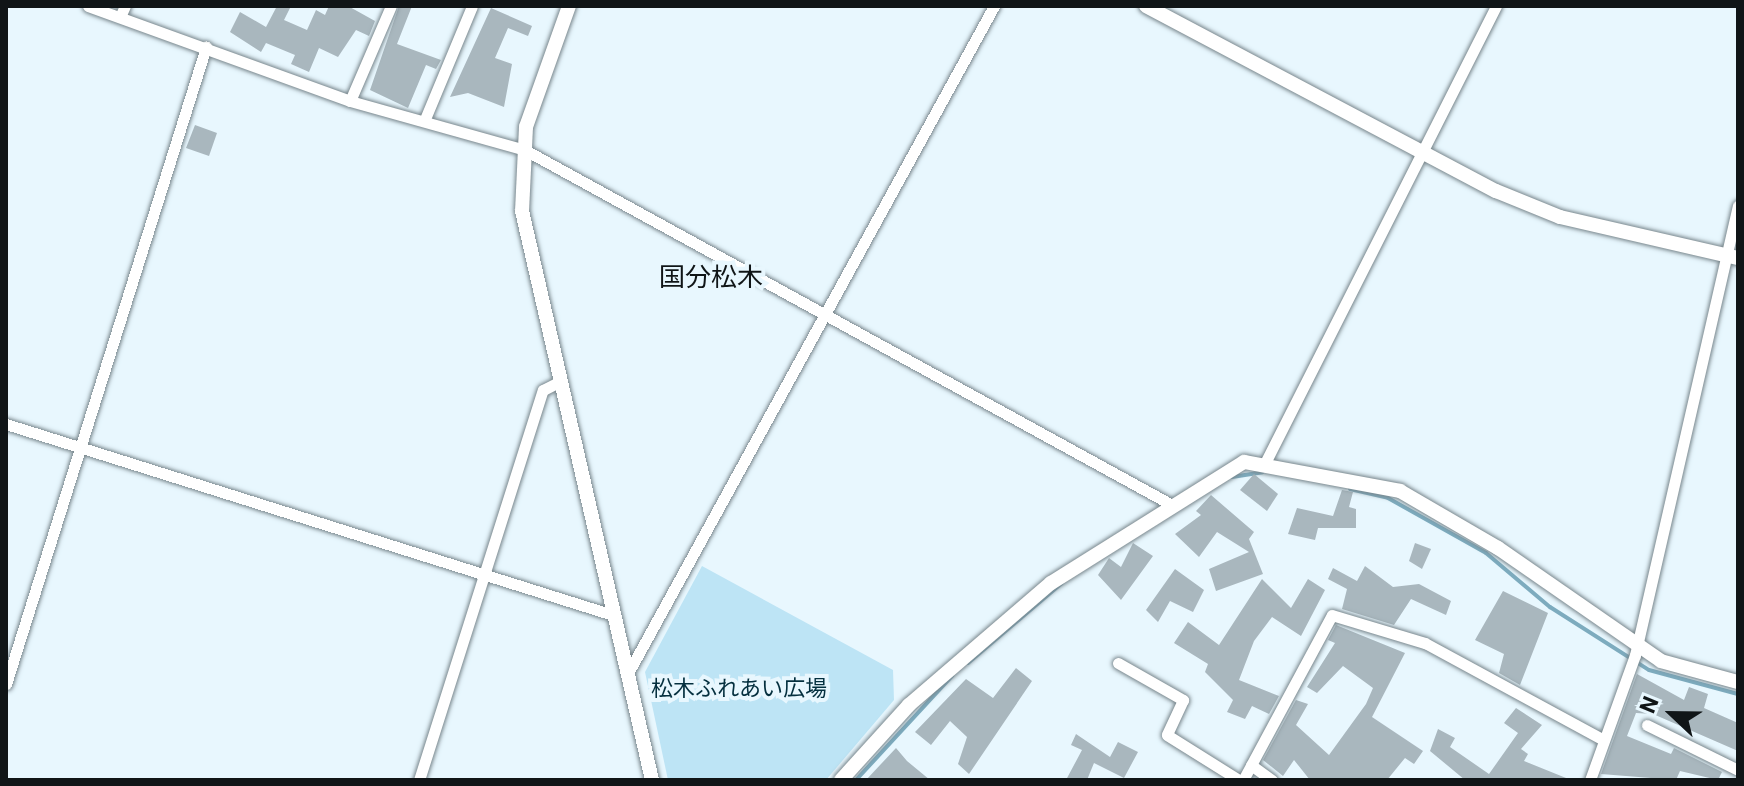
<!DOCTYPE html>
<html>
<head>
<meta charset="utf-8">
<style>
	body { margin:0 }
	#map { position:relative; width:1744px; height:786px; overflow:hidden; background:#e8f7fe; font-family:Roboto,"Noto Sans JP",sans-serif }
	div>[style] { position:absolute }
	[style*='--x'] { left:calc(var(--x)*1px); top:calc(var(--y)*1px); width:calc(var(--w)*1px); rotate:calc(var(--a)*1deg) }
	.green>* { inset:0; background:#bde4f5 }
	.stream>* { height:4px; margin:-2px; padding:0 2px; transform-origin:2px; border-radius:2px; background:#7dabbe }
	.building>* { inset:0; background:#a9b7be }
	.roads { filter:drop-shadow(0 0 2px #78868c) drop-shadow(0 0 2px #78868c) }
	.minor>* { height:11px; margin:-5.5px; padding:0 5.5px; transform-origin:5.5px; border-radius:5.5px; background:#fff }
	.tertiary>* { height:14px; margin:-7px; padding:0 7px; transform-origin:7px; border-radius:7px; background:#fff }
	span { translate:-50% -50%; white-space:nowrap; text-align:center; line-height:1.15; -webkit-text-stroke:8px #e8f7fe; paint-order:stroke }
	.park-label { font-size:22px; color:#042f3e }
	.quarter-label { font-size:26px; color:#101517 }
	.frame { position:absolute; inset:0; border:8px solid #101517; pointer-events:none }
	.north { position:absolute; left:1632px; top:674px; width:80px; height:80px; -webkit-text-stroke:6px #e8f7fe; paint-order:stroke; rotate:292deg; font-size:22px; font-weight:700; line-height:32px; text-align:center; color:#101517 }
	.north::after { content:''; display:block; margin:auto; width:28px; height:36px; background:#101517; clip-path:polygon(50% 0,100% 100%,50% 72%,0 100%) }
</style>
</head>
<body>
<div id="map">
	<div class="green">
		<div style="clip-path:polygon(702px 566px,893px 670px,894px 700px,826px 780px,668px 780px,645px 672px)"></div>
	</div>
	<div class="stream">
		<div style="--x:1232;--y:477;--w:31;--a:-9"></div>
		<div style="--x:1350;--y:489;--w:39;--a:13"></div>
		<div style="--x:1388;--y:498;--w:112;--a:29.3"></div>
		<div style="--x:1486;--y:553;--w:84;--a:40.2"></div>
		<div style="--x:1550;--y:607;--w:117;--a:32.5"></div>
		<div style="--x:1649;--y:670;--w:92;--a:15.1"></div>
		<div style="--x:968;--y:663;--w:123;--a:-40.4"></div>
		<div style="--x:856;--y:780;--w:142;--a:-47.3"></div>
	</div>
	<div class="building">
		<div style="clip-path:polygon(277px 6px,291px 6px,284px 20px,307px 30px,316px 10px,325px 15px,329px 6px,348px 6px,375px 21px,369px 36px,356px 30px,338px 57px,319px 48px,309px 72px,291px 64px,295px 55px,266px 43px,261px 52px,230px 32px,240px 12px,266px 27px)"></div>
		<div style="clip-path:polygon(399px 6px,412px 6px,397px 44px,441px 60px,436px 69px,426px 65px,408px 108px,370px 90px)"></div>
		<div style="clip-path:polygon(491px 8px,532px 26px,528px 36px,508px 28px,495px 58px,512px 64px,504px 107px,468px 93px,450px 97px)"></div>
		<div style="clip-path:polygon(195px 125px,217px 133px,209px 156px,186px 148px)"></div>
		<div style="clip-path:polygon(1254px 474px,1278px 494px,1267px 511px,1240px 490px)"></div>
		<div style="clip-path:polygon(1342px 490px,1353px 492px,1349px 507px,1356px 509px,1356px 528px,1318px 528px,1315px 540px,1288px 534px,1297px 508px,1333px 516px)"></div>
		<div style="clip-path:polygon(1211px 495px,1254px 532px,1249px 539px,1263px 574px,1216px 591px,1209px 569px,1249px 552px,1217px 532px,1199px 557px,1175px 534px,1201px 515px,1196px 511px)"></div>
		<div style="clip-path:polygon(1133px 543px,1153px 556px,1121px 600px,1098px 575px,1109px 558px,1121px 567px)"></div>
		<div style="clip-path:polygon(1415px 543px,1431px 549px,1422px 569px,1409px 561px)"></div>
		<div style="clip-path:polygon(1365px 566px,1393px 587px,1419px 584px,1451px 601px,1446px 615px,1411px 599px,1394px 625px,1342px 609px,1347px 589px,1328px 579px,1333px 568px,1357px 581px)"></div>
		<div style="clip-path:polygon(1175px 569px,1204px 590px,1193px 612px,1170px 601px,1158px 622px,1146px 610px)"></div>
		<div style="clip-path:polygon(1262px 579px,1291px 608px,1308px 579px,1325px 590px,1301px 636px,1272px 617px,1254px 641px,1239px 680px,1279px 696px,1269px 714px,1252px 706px,1245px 719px,1227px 712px,1233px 700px,1205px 672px,1208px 664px,1174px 643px,1188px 622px,1219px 645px)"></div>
		<div style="clip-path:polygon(1503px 591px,1548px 613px,1520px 685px,1499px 673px,1504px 654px,1475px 640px)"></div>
		<div style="clip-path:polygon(1336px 625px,1405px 653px,1372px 717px,1423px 751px,1414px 764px,1405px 758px,1387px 780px,1310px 780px,1294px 760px,1283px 776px,1263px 760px,1296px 700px,1308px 704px,1296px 725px,1329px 755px,1366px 704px,1373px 688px,1343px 666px,1317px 693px,1307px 687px,1335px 643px,1328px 640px)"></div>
		<div style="clip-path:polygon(1016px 668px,1032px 681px,969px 774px,958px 764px,967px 737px,950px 721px,931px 745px,915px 732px,966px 679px,993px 698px)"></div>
		<div style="clip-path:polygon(1637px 674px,1684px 700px,1689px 687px,1708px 694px,1704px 708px,1738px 723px,1738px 751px,1653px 714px,1636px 713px,1627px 736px,1671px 754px,1674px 748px,1722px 772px,1718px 780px,1680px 771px,1676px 780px,1601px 774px)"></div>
		<div style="clip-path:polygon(1516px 708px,1542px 725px,1521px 749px,1528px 754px,1524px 761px,1571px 780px,1465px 780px,1430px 751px,1438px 729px,1455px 738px,1450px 747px,1489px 774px,1518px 733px,1504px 723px)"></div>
		<div style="clip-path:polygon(1076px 734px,1110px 757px,1118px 742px,1138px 752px,1124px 778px,1094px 763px,1087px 780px,1066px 780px,1082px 750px,1071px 745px)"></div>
		<div style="clip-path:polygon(896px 748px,907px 761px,930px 780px,866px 780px)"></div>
	</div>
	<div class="roads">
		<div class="minor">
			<div style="--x:88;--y:6;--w:279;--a:19.9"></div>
			<div style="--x:350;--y:101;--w:182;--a:15.6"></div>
			<div style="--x:525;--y:150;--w:738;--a:28.75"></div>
			<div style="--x:120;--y:17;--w:12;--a:-66"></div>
			<div style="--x:350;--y:101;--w:103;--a:-66.7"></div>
			<div style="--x:425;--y:119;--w:122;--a:-67.4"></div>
			<div style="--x:6;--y:424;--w:636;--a:17.47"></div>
			<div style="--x:1266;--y:461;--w:510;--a:-63.18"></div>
			<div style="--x:1118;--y:663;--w:75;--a:29.6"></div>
			<div style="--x:1183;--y:700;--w:38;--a:115"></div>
			<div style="--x:1167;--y:735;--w:85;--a:32"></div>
			<div style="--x:627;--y:675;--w:763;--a:-61.25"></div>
			<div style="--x:6;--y:684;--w:668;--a:-72.57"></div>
			<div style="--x:1647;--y:725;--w:102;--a:26.3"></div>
			<div style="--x:1251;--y:765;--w:26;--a:36"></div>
			<div style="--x:419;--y:780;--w:409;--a:-72.4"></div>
			<div style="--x:543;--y:390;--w:18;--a:-27"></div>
			<div style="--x:1243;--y:780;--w:187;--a:-61.7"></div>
			<div style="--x:1332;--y:615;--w:97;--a:16.8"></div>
			<div style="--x:1425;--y:643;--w:201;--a:28.5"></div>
			<div style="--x:1590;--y:780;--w:133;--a:-70.2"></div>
			<div style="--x:1635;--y:655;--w:461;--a:-77.1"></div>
		</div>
		<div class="tertiary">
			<div style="--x:569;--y:6;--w:128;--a:109.6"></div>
			<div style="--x:526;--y:127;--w:84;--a:92.7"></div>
			<div style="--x:522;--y:211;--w:584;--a:77.13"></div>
			<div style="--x:1146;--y:6;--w:396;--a:27.9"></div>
			<div style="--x:1496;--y:191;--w:69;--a:22.1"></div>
			<div style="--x:1560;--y:217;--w:183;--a:13"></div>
			<div style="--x:841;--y:780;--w:101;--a:-47.8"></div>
			<div style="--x:909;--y:705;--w:187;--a:-40.7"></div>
			<div style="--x:1051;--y:583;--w:228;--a:-32.1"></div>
			<div style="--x:1244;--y:462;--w:159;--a:10.5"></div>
			<div style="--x:1400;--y:491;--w:113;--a:30.2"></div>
			<div style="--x:1498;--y:548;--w:198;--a:34.7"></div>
			<div style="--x:1661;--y:661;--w:80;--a:15.3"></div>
		</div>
	</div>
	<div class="park-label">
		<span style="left:739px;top:689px">松木ふれあい広場</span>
	</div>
	<div class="quarter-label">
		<span style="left:711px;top:278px">国分松木</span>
	</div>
	<div class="frame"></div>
	<div class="north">N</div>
</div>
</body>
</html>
